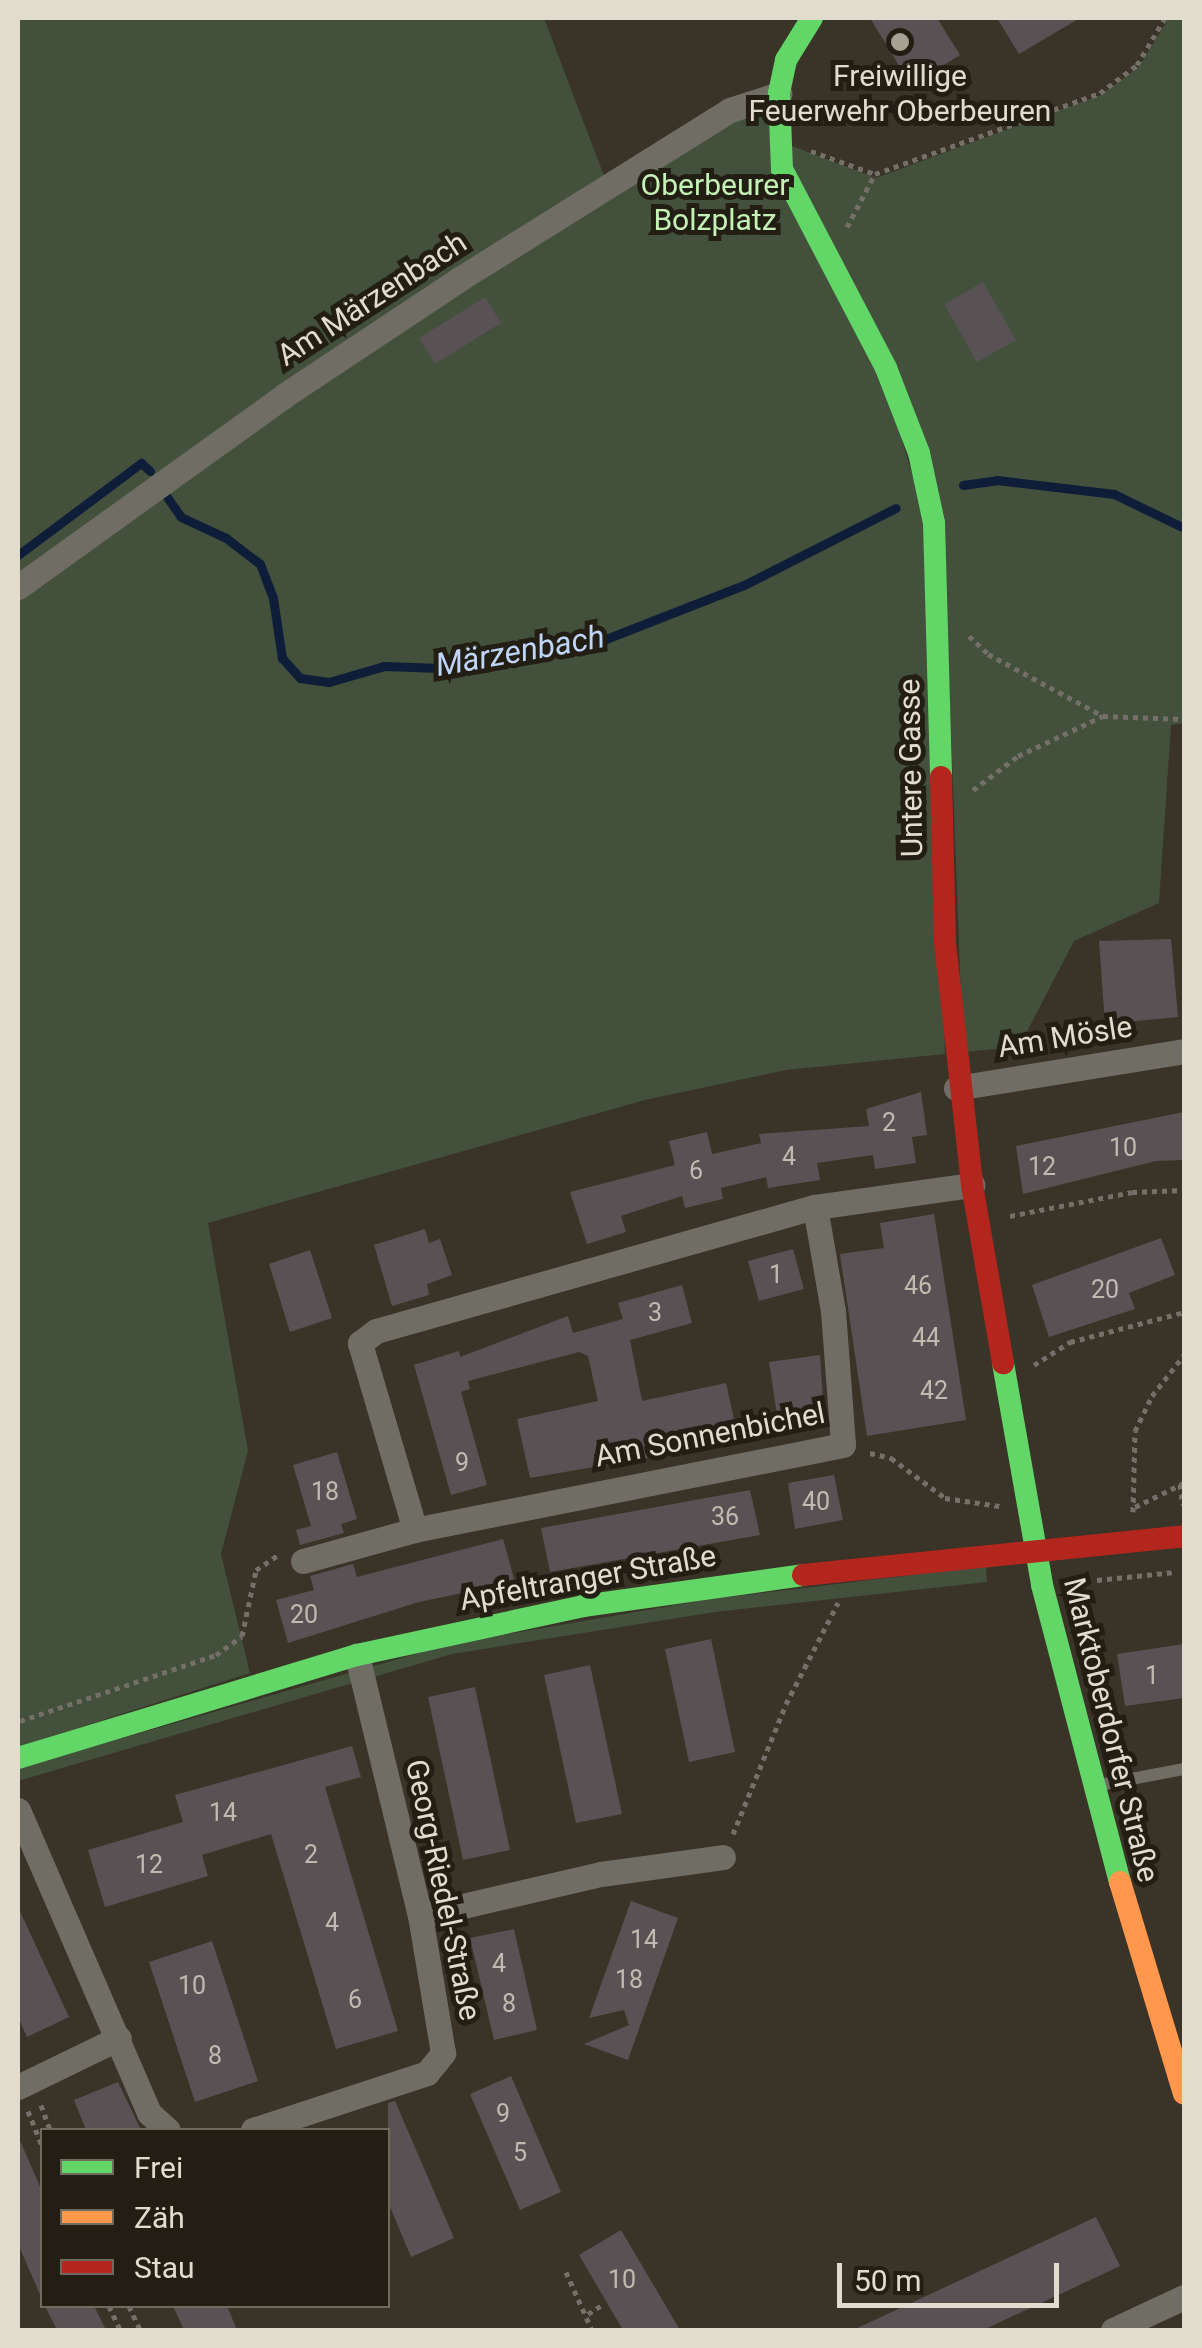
<!DOCTYPE html>
<html>
<head>
<meta charset="utf-8">
<style>
	body { margin:0 }
	#map { position:relative; width:1202px; height:2348px; overflow:hidden; background:#393328; font-family:Roboto,sans-serif }
	div>[style] { position:absolute }
	[style*='--x'] { left:calc(var(--x)*1px); top:calc(var(--y)*1px); width:calc(var(--w)*1px); rotate:calc(var(--a)*1deg) }
	.green>* { inset:0; background:#42503c }
	.stream>* { height:9px; margin:-4.5px; padding:0 4.5px; transform-origin:4.5px; border-radius:4.5px; background:#0f1e38 }
	.building>* { inset:0; background:#595254 }
	.path>* { height:5px; margin-top:-2.5px; transform-origin:0; background:repeating-linear-gradient(90deg,#746f69 0 5px,transparent 0 10px) }
	.lane>* { height:12px; margin:-6px; padding:0 6px; transform-origin:6px; border-radius:6px; background:#706d65 }
	.street>* { height:25px; margin:-12.5px; padding:0 12.5px; transform-origin:12.5px; border-radius:12.5px; background:#706d65 }
	.fast>* { height:22px; margin:-11px; padding:0 11px; transform-origin:11px; border-radius:11px; background:#63d668 }
	.slow>* { height:22px; margin:-11px; padding:0 11px; transform-origin:11px; border-radius:11px; background:#ff974d }
	.jam>* { height:22px; margin:-11px; padding:0 11px; transform-origin:11px; border-radius:11px; background:#b3261e }
	.dots>* { width:28px; height:28px; translate:-50% -50%; box-sizing:border-box; border:5px solid #231e14; border-radius:50% }
	span { translate:-50% -50%; white-space:nowrap; text-align:center; line-height:1.15; -webkit-text-stroke:10px #231e14; paint-order:stroke }
	.number-label { font-size:25px; color:#c0bab0 }
	.number-label span { -webkit-text-stroke-width:0 }
	.poi-label { font-size:30px; color:#e2dcce }
	.park-label { font-size:30px; color:#c3f1b6 }
	.street-label { font-size:30px; color:#e2dcce }
	.water-label { font-size:32px; color:#bfd5f9; font-style:italic }
	.frame { position:absolute; inset:0; border:20px solid #e2dcce; pointer-events:none }
	.legend { position:absolute; left:40px; top:2128px; width:350px; height:180px; box-sizing:border-box; background:#231e14; border:2px solid #6f6a5e; margin:0; padding:12px 18px; list-style:none; font-size:30px; color:#e2dcce }
	.legend li { display:flex; align-items:center; gap:20px; height:50px }
	.legend b { width:50px; border:2px solid #6f6a5e }
	.scale { position:absolute; left:837px; top:2263px; width:222px; height:45px; box-sizing:border-box; border:5px solid #e2dcce; border-top:0; padding-left:12px; font-size:30px; line-height:35px; white-space:nowrap; color:#e2dcce; -webkit-text-stroke:8px #231e14; paint-order:stroke }
</style>
</head>
<body>
<div id="map">
	<div class="green">
		<div style="clip-path:polygon(18px 18px,544px 18px,606px 181px,18px 578px)"></div>
		<div style="clip-path:polygon(1169px 18px,1184px 18px,1184px 723px,1171px 725px,1159px 903px,1074px 941px,1019px 1047px,963px 1052px,943px 520px,787px 144px,876px 178px,1101px 95px,1139px 67px)"></div>
		<div style="clip-path:polygon(772px 102px,881px 369px,925px 518px,945px 1054px,786px 1070px,645px 1100px,208px 1223px,248px 1451px,221px 1554px,250px 1673px,18px 1747px,18px 594px,346px 362px,734px 115px)"></div>
		<div style="clip-path:polygon(986px 1566px,987px 1582px,715px 1612px,452px 1654px,18px 1781px,18px 1768px,450px 1644px,711px 1599px)"></div>
	</div>
	<div class="stream">
		<div style="--x:963;--y:485;--w:34;--a:-8"></div>
		<div style="--x:997;--y:480;--w:118;--a:6.8"></div>
		<div style="--x:1114;--y:494;--w:78;--a:25.9"></div>
		<div style="--x:167;--y:497;--w:24;--a:55"></div>
		<div style="--x:181;--y:517;--w:50;--a:25"></div>
		<div style="--x:226;--y:538;--w:43;--a:37.4"></div>
		<div style="--x:260;--y:564;--w:36;--a:69"></div>
		<div style="--x:273;--y:598;--w:61;--a:81.5"></div>
		<div style="--x:282;--y:658;--w:27;--a:48"></div>
		<div style="--x:300;--y:678;--w:29;--a:8"></div>
		<div style="--x:329;--y:682;--w:57;--a:-16.2"></div>
		<div style="--x:384;--y:666;--w:57;--a:2"></div>
		<div style="--x:441;--y:668;--w:149;--a:-8.5"></div>
		<div style="--x:588;--y:646;--w:168;--a:-21.4"></div>
		<div style="--x:744;--y:585;--w:170;--a:-26.9"></div>
		<div style="--x:18;--y:555;--w:154;--a:-36.8"></div>
		<div style="--x:141;--y:463;--w:12;--a:42"></div>
	</div>
	<div class="building">
		<div style="clip-path:polygon(870px 18px,937px 18px,960px 55px,911px 85px)"></div>
		<div style="clip-path:polygon(997px 18px,1080px 18px,1019px 54px)"></div>
		<div style="clip-path:polygon(983px 282px,1016px 340px,977px 362px,944px 304px)"></div>
		<div style="clip-path:polygon(485px 297px,501px 323px,435px 364px,419px 338px)"></div>
		<div style="clip-path:polygon(1171px 939px,1178px 1017px,1105px 1024px,1099px 941px)"></div>
		<div style="clip-path:polygon(921px 1092px,927px 1135px,912px 1137px,916px 1163px,875px 1169px,873px 1155px,817px 1163px,820px 1180px,768px 1188px,766px 1177px,721px 1188px,723px 1199px,685px 1208px,682px 1196px,621px 1216px,626px 1232px,587px 1244px,570px 1192px,675px 1165px,669px 1141px,707px 1132px,712px 1154px,761px 1143px,759px 1134px,869px 1126px,866px 1109px)"></div>
		<div style="clip-path:polygon(1184px 1112px,1184px 1160px,1156px 1161px,1023px 1194px,1016px 1146px)"></div>
		<div style="clip-path:polygon(934px 1214px,966px 1420px,867px 1436px,840px 1254px,884px 1248px,880px 1223px)"></div>
		<div style="clip-path:polygon(425px 1229px,429px 1243px,440px 1239px,452px 1275px,427px 1284px,429px 1295px,392px 1306px,374px 1245px)"></div>
		<div style="clip-path:polygon(1161px 1238px,1175px 1275px,1129px 1293px,1135px 1309px,1049px 1337px,1032px 1285px)"></div>
		<div style="clip-path:polygon(793px 1249px,804px 1289px,759px 1301px,748px 1261px)"></div>
		<div style="clip-path:polygon(310px 1250px,332px 1318px,290px 1332px,269px 1264px)"></div>
		<div style="clip-path:polygon(682px 1285px,692px 1323px,630px 1340px,642px 1401px,726px 1383px,739px 1442px,530px 1478px,517px 1419px,598px 1401px,588px 1356px,579px 1352px,468px 1381px,470px 1389px,461px 1392px,487px 1485px,451px 1495px,414px 1365px,459px 1351px,460px 1357px,568px 1316px,573px 1333px,623px 1319px,618px 1303px)"></div>
		<div style="clip-path:polygon(820px 1355px,825px 1428px,780px 1434px,769px 1362px)"></div>
		<div style="clip-path:polygon(337px 1452px,357px 1519px,341px 1524px,344px 1533px,300px 1545px,296px 1530px,311px 1526px,293px 1465px)"></div>
		<div style="clip-path:polygon(834px 1475px,843px 1520px,795px 1529px,788px 1483px)"></div>
		<div style="clip-path:polygon(750px 1490px,760px 1535px,550px 1572px,541px 1528px)"></div>
		<div style="clip-path:polygon(503px 1539px,515px 1582px,419px 1602px,288px 1643px,276px 1600px,314px 1590px,310px 1576px,353px 1564px,357px 1577px)"></div>
		<div style="clip-path:polygon(711px 1639px,735px 1752px,689px 1762px,665px 1649px)"></div>
		<div style="clip-path:polygon(1184px 1644px,1184px 1698px,1125px 1706px,1117px 1654px)"></div>
		<div style="clip-path:polygon(590px 1665px,622px 1814px,576px 1823px,544px 1675px)"></div>
		<div style="clip-path:polygon(475px 1687px,510px 1850px,463px 1860px,428px 1697px)"></div>
		<div style="clip-path:polygon(352px 1746px,361px 1777px,325px 1787px,398px 2031px,336px 2049px,271px 1834px,202px 1855px,208px 1876px,105px 1907px,88px 1850px,183px 1822px,175px 1795px)"></div>
		<div style="clip-path:polygon(631px 1901px,678px 1918px,628px 2060px,584px 2044px,629px 2025px,624px 2010px,589px 2018px)"></div>
		<div style="clip-path:polygon(18px 1907px,69px 2017px,27px 2037px,18px 2017px)"></div>
		<div style="clip-path:polygon(514px 1929px,537px 2030px,494px 2040px,470px 1938px)"></div>
		<div style="clip-path:polygon(212px 1941px,258px 2081px,195px 2102px,149px 1962px)"></div>
		<div style="clip-path:polygon(511px 2076px,561px 2192px,520px 2210px,470px 2094px)"></div>
		<div style="clip-path:polygon(118px 2082px,141px 2130px,86px 2130px,74px 2100px)"></div>
		<div style="clip-path:polygon(395px 2101px,454px 2238px,411px 2257px,388px 2202px,388px 2103px)"></div>
		<div style="clip-path:polygon(18px 2136px,42px 2191px,42px 2299px,18px 2244px)"></div>
		<div style="clip-path:polygon(1096px 2217px,1120px 2266px,1069px 2290px,983px 2330px,853px 2330px)"></div>
		<div style="clip-path:polygon(621px 2230px,680px 2330px,623px 2330px,579px 2255px)"></div>
		<div style="clip-path:polygon(45px 2306px,94px 2306px,106px 2330px,57px 2330px)"></div>
		<div style="clip-path:polygon(173px 2306px,227px 2306px,237px 2330px,184px 2330px)"></div>
	</div>
	<div class="path">
		<div style="--x:811;--y:151;--w:68;--a:19.8"></div>
		<div style="--x:847;--y:227;--w:60;--a:-62.2"></div>
		<div style="--x:875;--y:174;--w:239;--a:-19.8"></div>
		<div style="--x:1100;--y:93;--w:46;--a:-37.1"></div>
		<div style="--x:1137;--y:65;--w:55;--a:-59.2"></div>
		<div style="--x:969;--y:636;--w:26;--a:43"></div>
		<div style="--x:988;--y:654;--w:131;--a:28.3"></div>
		<div style="--x:973;--y:790;--w:56;--a:-37.1"></div>
		<div style="--x:1018;--y:756;--w:94;--a:-25.2"></div>
		<div style="--x:1103;--y:716;--w:81;--a:2.1"></div>
		<div style="--x:1010;--y:1216;--w:124;--a:-11.1"></div>
		<div style="--x:1132;--y:1192;--w:52;--a:-2.2"></div>
		<div style="--x:1034;--y:1365;--w:43;--a:-32.6"></div>
		<div style="--x:1070;--y:1342;--w:118;--a:-14.7"></div>
		<div style="--x:870;--y:1453;--w:22;--a:13"></div>
		<div style="--x:891;--y:1458;--w:67;--a:36.5"></div>
		<div style="--x:945;--y:1498;--w:55;--a:8.4"></div>
		<div style="--x:1180;--y:1484;--w:21;--a:82"></div>
		<div style="--x:1135;--y:1507;--w:55;--a:-26.1"></div>
		<div style="--x:1133;--y:1512;--w:81;--a:-88.6"></div>
		<div style="--x:1135;--y:1431;--w:39;--a:-64"></div>
		<div style="--x:1152;--y:1396;--w:52;--a:-52"></div>
		<div style="--x:1097;--y:1580;--w:78;--a:-5.9"></div>
		<div style="--x:20;--y:1721;--w:207;--a:-18.6"></div>
		<div style="--x:216;--y:1655;--w:32;--a:-36"></div>
		<div style="--x:242;--y:1636;--w:67;--a:-78"></div>
		<div style="--x:256;--y:1570;--w:27;--a:-34"></div>
		<div style="--x:733;--y:1834;--w:140;--a:-67.8"></div>
		<div style="--x:786;--y:1704;--w:114;--a:-62.8"></div>
		<div style="--x:41;--y:2105;--w:27;--a:70"></div>
		<div style="--x:28;--y:2111;--w:38;--a:68"></div>
		<div style="--x:566;--y:2272;--w:64;--a:65.9"></div>
		<div style="--x:109;--y:2306;--w:26;--a:65"></div>
		<div style="--x:129;--y:2306;--w:26;--a:65"></div>
		<div style="--x:588;--y:2314;--w:17;--a:-33"></div>
	</div>
	<div class="lane">
		<div style="--x:1094;--y:1786;--w:92;--a:-10.7"></div>
	</div>
	<div class="street">
		<div style="--x:18;--y:587;--w:329;--a:-35.7"></div>
		<div style="--x:285;--y:395;--w:211;--a:-33.6"></div>
		<div style="--x:461;--y:278;--w:317;--a:-32"></div>
		<div style="--x:730;--y:110;--w:52;--a:-18.1"></div>
		<div style="--x:956;--y:1088;--w:231;--a:-9.2"></div>
		<div style="--x:815;--y:1207;--w:106;--a:80.2"></div>
		<div style="--x:833;--y:1311;--w:134;--a:85.7"></div>
		<div style="--x:843;--y:1445;--w:436;--a:168.8"></div>
		<div style="--x:415;--y:1530;--w:195;--a:-106.4"></div>
		<div style="--x:360;--y:1343;--w:20;--a:-37"></div>
		<div style="--x:376;--y:1331;--w:456;--a:-15.8"></div>
		<div style="--x:815;--y:1207;--w:159;--a:-8"></div>
		<div style="--x:303;--y:1561;--w:116;--a:-15.5"></div>
		<div style="--x:18;--y:1810;--w:330;--a:66.6"></div>
		<div style="--x:149;--y:2113;--w:25;--a:42"></div>
		<div style="--x:420;--y:1916;--w:186;--a:-13.1"></div>
		<div style="--x:601;--y:1874;--w:123;--a:-7.9"></div>
		<div style="--x:18;--y:2087;--w:112;--a:-25.9"></div>
		<div style="--x:253;--y:2130;--w:183;--a:-18.1"></div>
		<div style="--x:427;--y:2073;--w:26;--a:-51"></div>
		<div style="--x:443;--y:2053;--w:139;--a:-99.5"></div>
		<div style="--x:420;--y:1916;--w:268;--a:-103.6"></div>
		<div style="--x:1113;--y:2330;--w:78;--a:-24.9"></div>
	</div>
	<div class="fast">
		<div style="--x:812;--y:18;--w:49;--a:121.8"></div>
		<div style="--x:786;--y:60;--w:35;--a:102"></div>
		<div style="--x:779;--y:94;--w:75;--a:87.7"></div>
		<div style="--x:782;--y:169;--w:225;--a:62.4"></div>
		<div style="--x:886;--y:368;--w:91;--a:68.8"></div>
		<div style="--x:919;--y:453;--w:72;--a:77.9"></div>
		<div style="--x:934;--y:523;--w:254;--a:88.4"></div>
		<div style="--x:1003;--y:1363;--w:225;--a:80"></div>
		<div style="--x:1042;--y:1585;--w:307;--a:75.3"></div>
		<div style="--x:18;--y:1758;--w:354;--a:-16.9"></div>
		<div style="--x:357;--y:1655;--w:231;--a:-12.2"></div>
		<div style="--x:583;--y:1606;--w:222;--a:-8"></div>
	</div>
	<div class="slow">
		<div style="--x:1120;--y:1882;--w:221;--a:73.2"></div>
	</div>
	<div class="jam">
		<div style="--x:941;--y:777;--w:166;--a:88.6"></div>
		<div style="--x:945;--y:943;--w:244;--a:83.6"></div>
		<div style="--x:972;--y:1185;--w:181;--a:80.1"></div>
		<div style="--x:803;--y:1575;--w:383;--a:-5.8"></div>
	</div>
	<div class="dots">
		<div style="left:900px;top:42px;background:#a7a194"></div>
	</div>
	<div class="number-label">
		<span style="left:889px;top:1123px">2</span>
		<span style="left:1123px;top:1148px">10</span>
		<span style="left:789px;top:1157px">4</span>
		<span style="left:1042px;top:1167px">12</span>
		<span style="left:696px;top:1171px">6</span>
		<span style="left:776px;top:1275px">1</span>
		<span style="left:918px;top:1286px">46</span>
		<span style="left:1105px;top:1290px">20</span>
		<span style="left:655px;top:1313px">3</span>
		<span style="left:926px;top:1338px">44</span>
		<span style="left:934px;top:1391px">42</span>
		<span style="left:462px;top:1463px">9</span>
		<span style="left:325px;top:1492px">18</span>
		<span style="left:816px;top:1502px">40</span>
		<span style="left:725px;top:1517px">36</span>
		<span style="left:304px;top:1615px">20</span>
		<span style="left:1152px;top:1676px">1</span>
		<span style="left:223px;top:1813px">14</span>
		<span style="left:311px;top:1855px">2</span>
		<span style="left:149px;top:1865px">12</span>
		<span style="left:332px;top:1923px">4</span>
		<span style="left:644px;top:1940px">14</span>
		<span style="left:499px;top:1964px">4</span>
		<span style="left:629px;top:1980px">18</span>
		<span style="left:192px;top:1986px">10</span>
		<span style="left:355px;top:2000px">6</span>
		<span style="left:509px;top:2004px">8</span>
		<span style="left:215px;top:2056px">8</span>
		<span style="left:503px;top:2114px">9</span>
		<span style="left:520px;top:2153px">5</span>
		<span style="left:622px;top:2280px">10</span>
	</div>
	<div class="poi-label">
		<span style="left:900px;top:93px">Freiwillige<br>Feuerwehr Oberbeuren</span>
	</div>
	<div class="park-label">
		<span style="left:715px;top:202px">Oberbeurer<br>Bolzplatz</span>
	</div>
	<div class="street-label">
		<span style="left:372px;top:299px;rotate:-33deg">Am Märzenbach</span>
		<span style="left:911px;top:768px;rotate:-91deg">Untere Gasse</span>
		<span style="left:1065px;top:1037px;rotate:-9deg">Am Mösle</span>
		<span style="left:710px;top:1435px;rotate:-11deg">Am Sonnenbichel</span>
		<span style="left:588px;top:1578px;rotate:-10deg">Apfeltranger Straße</span>
		<span style="left:1111px;top:1730px;rotate:76deg">Marktoberdorfer Straße</span>
		<span style="left:443px;top:1890px;rotate:78deg">Georg-Riedel-Straße</span>
	</div>
	<div class="water-label">
		<span style="left:520px;top:651px;rotate:-10deg">Märzenbach</span>
	</div>
	<div class="frame"></div>
	<ul class="legend">
	<li><b style="height:12px;background:#63d668"></b>Frei</li>
	<li><b style="height:12px;background:#ff974d"></b>Zäh</li>
	<li><b style="height:12px;background:#b3261e"></b>Stau</li>
	</ul>
	<div class="scale">50 m</div>
</div>
</body>
</html>
